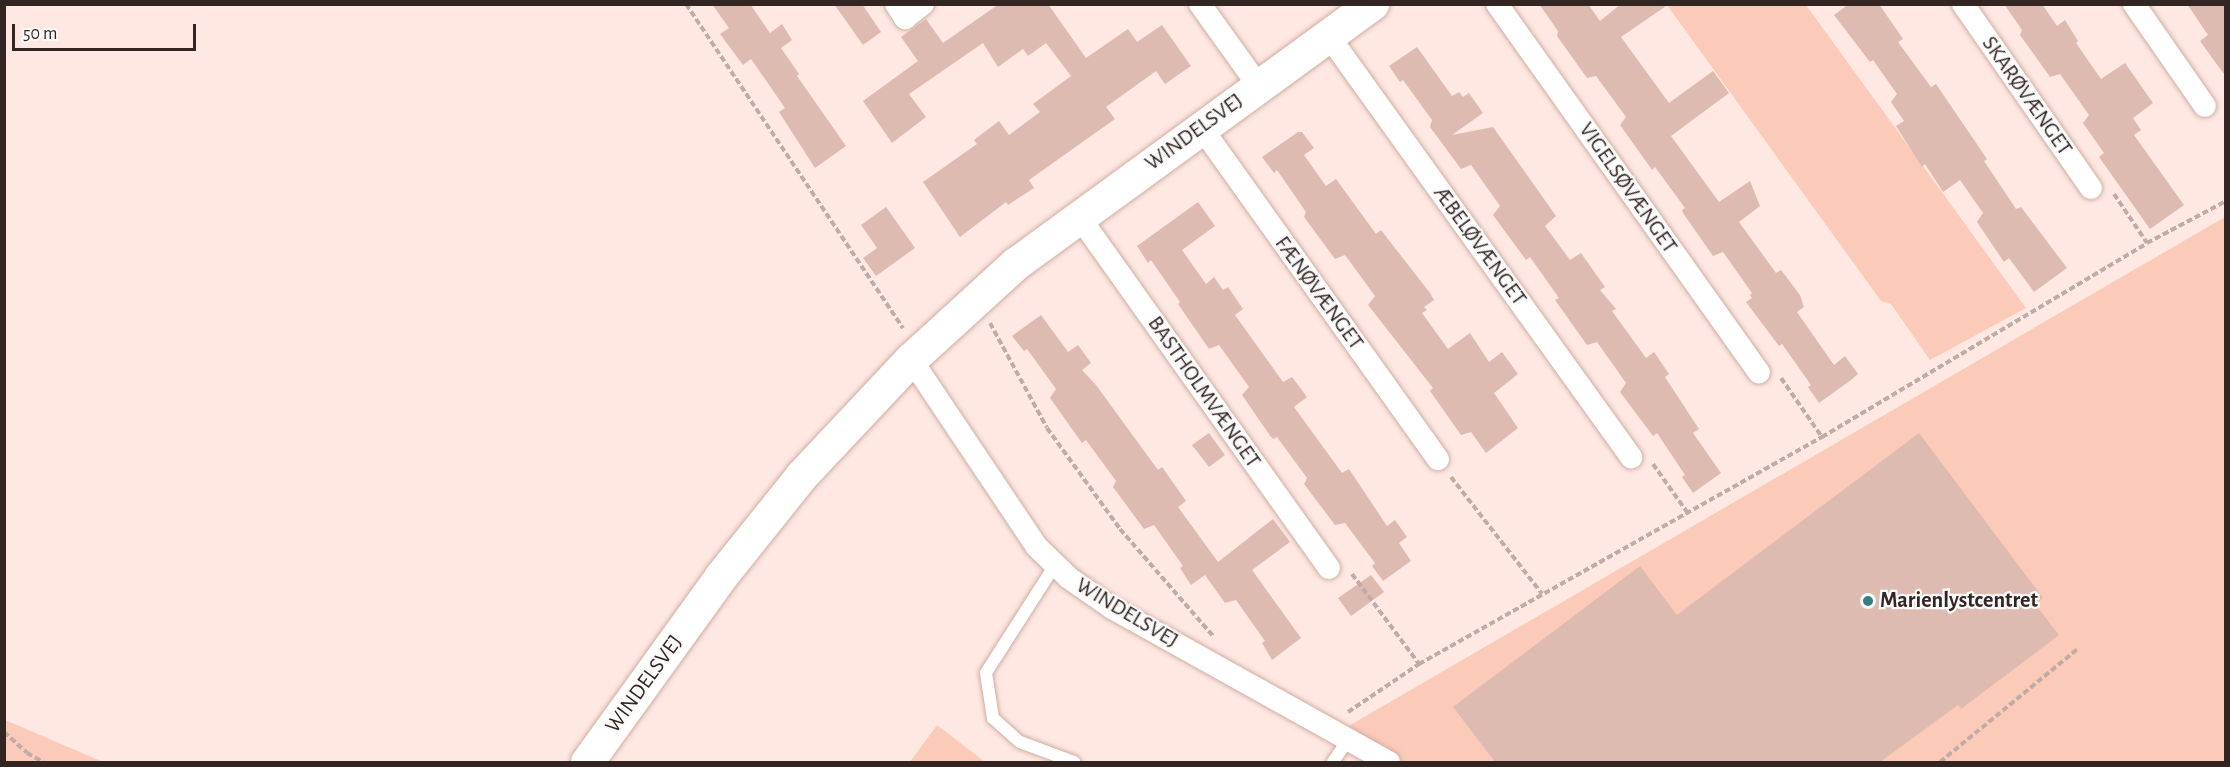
<!DOCTYPE html>
<html>
<head>
<meta charset="utf-8">
<style>
	body { margin:0 }
	#map { position:relative; width:2230px; height:767px; overflow:hidden; background:#fee8e1; font-family:"Alegreya Sans",sans-serif }
	div>[style] { position:absolute }
	[style*='--x'] { left:calc(var(--x)*1px); top:calc(var(--y)*1px); width:calc(var(--w)*1px); rotate:calc(var(--a)*1deg) }
	.green>* { inset:0; background:#fccab9 }
	.building>* { inset:0; background:#debbb0 }
	.path>* { height:4px; margin-top:-2px; transform-origin:0; background:repeating-linear-gradient(90deg,#c0aca6 0 6px,transparent 0 9px) }
	.roads { filter:drop-shadow(0 0 2px #d0ada2) drop-shadow(0 0 2px #d0ada2) }
	.lane>* { height:12px; margin:-6px; padding:0 6px; transform-origin:6px; border-radius:6px; background:#fff }
	.street>* { height:22px; margin:-11px; padding:0 11px; transform-origin:11px; border-radius:11px; background:#fff }
	.secondary>* { height:33px; margin:-16.5px; padding:0 16.5px; transform-origin:16.5px; border-radius:16.5px; background:#fff }
	.dots>* { width:16px; height:16px; translate:-50% -50%; box-sizing:border-box; border:3px solid #fafafa; border-radius:50% }
	span { translate:-50% -50%; white-space:nowrap; text-align:center; line-height:1.15; -webkit-text-stroke:4.5px #fafafa; paint-order:stroke }
	.street-label { font-size:22px; color:#332622 }
	.poi-label { font-size:22px; color:#332622; font-weight:700 }
	.left { translate:0 -50%; text-align:left }
	.frame { position:absolute; inset:0; border:6px solid #332622; pointer-events:none }
	.scale { position:absolute; left:12px; top:24px; width:184px; height:27px; box-sizing:border-box; border:3px solid #332622; border-top:0; padding-left:8px; font-size:18px; line-height:21px; white-space:nowrap; color:#332622; -webkit-text-stroke:4px #fafafa; paint-order:stroke }
</style>
</head>
<body>
<div id="map">
	<div class="green">
		<div style="clip-path:polygon(1667px 5px,1806px 5px,2026px 308px,1930px 360px,1891px 304px,1881px 301px)"></div>
		<div style="clip-path:polygon(2225px 217px,2225px 762px,1371px 762px,1328px 738px)"></div>
		<div style="clip-path:polygon(4px 720px,5px 720px,103px 762px,5px 762px)"></div>
		<div style="clip-path:polygon(937px 725px,985px 762px,910px 762px)"></div>
	</div>
	<div class="building">
		<div style="clip-path:polygon(712px 4px,750px 4px,770px 33px,782px 24px,792px 40px,781px 48px,799px 74px,797px 76px,846px 146px,815px 168px,779px 112px,785px 108px,751px 59px,743px 65px,720px 34px,729px 28px)"></div>
		<div style="clip-path:polygon(834px 4px,862px 4px,881px 32px,863px 45px)"></div>
		<div style="clip-path:polygon(999px 4px,1048px 4px,1086px 58px,1128px 29px,1137px 42px,1162px 25px,1191px 66px,1165px 84px,1156px 71px,1106px 107px,1115px 119px,1029px 180px,1034px 188px,1008px 205px,1006px 202px,960px 237px,923px 182px,977px 144px,974px 140px,999px 121px,1009px 135px,1040px 112px,1033px 104px,1071px 76px,1046px 43px,1028px 56px,1023px 49px,998px 67px,983px 43px,909px 94px,926px 117px,892px 143px,863px 101px,918px 61px,901px 37px,926px 19px,943px 43px)"></div>
		<div style="clip-path:polygon(1539px 4px,1588px 4px,1600px 21px,1621px 4px,1669px 4px,1621px 37px,1669px 103px,1713px 71px,1729px 93px,1671px 136px,1719px 202px,1750px 181px,1760px 206px,1739px 222px,1776px 273px,1781px 270px,1800px 295px,1804px 307px,1797px 312px,1834px 365px,1845px 356px,1858px 374px,1851px 380px,1819px 403px,1808px 387px,1811px 385px,1782px 344px,1779px 346px,1746px 302px,1752px 298px,1750px 295px,1752px 293px,1723px 252px,1713px 256px,1683px 213px,1682px 210px,1685px 208px,1655px 167px,1652px 170px,1650px 167px,1620px 125px,1626px 117px,1596px 76px,1587px 78px,1557px 36px,1558px 31px)"></div>
		<div style="clip-path:polygon(1849px 4px,1879px 4px,1903px 39px,1898px 42px,1931px 87px,1936px 84px,1987px 159px,1984px 161px,2016px 209px,2021px 207px,2067px 268px,2034px 292px,2009px 258px,2004px 262px,1977px 222px,1983px 213px,1960px 180px,1943px 192px,1925px 164px,1922px 167px,1896px 126px,1904px 121px,1891px 102px,1897px 94px,1873px 60px,1870px 62px,1834px 15px)"></div>
		<div style="clip-path:polygon(2004px 4px,2042px 4px,2057px 26px,2065px 20px,2078px 41px,2076px 43px,2101px 79px,2125px 63px,2153px 103px,2133px 118px,2141px 130px,2134px 135px,2184px 205px,2150px 229px,2099px 157px,2104px 153px,2083px 123px,2089px 115px,2060px 74px,2050px 77px,2020px 35px,2022px 30px)"></div>
		<div style="clip-path:polygon(2187px 4px,2226px 4px,2226px 77px,2200px 41px,2208px 35px)"></div>
		<div style="clip-path:polygon(1417px 47px,1452px 96px,1459px 92px,1463px 97px,1469px 93px,1483px 113px,1452px 135px,1493px 127px,1556px 216px,1545px 226px,1570px 260px,1581px 253px,1605px 287px,1600px 290px,1616px 309px,1612px 311px,1646px 358px,1654px 352px,1669px 374px,1665px 377px,1699px 429px,1693px 433px,1721px 473px,1693px 493px,1682px 477px,1685px 475px,1657px 433px,1653px 436px,1620px 392px,1626px 383px,1597px 342px,1587px 345px,1555px 300px,1559px 298px,1530px 257px,1526px 260px,1493px 215px,1500px 206px,1471px 165px,1461px 169px,1430px 127px,1432px 120px,1403px 80px,1400px 82px,1389px 66px)"></div>
		<div style="clip-path:polygon(1298px 132px,1302px 132px,1314px 148px,1304px 155px,1326px 186px,1336px 179px,1376px 234px,1381px 230px,1430px 293px,1434px 300px,1424px 307px,1427px 310px,1422px 313px,1448px 349px,1470px 333px,1489px 362px,1502px 352px,1518px 374px,1494px 393px,1518px 428px,1486px 453px,1471px 432px,1461px 435px,1430px 391px,1433px 388px,1368px 305px,1375px 296px,1345px 255px,1335px 259px,1304px 217px,1306px 212px,1277px 170px,1274px 173px,1262px 157px)"></div>
		<div style="clip-path:polygon(1198px 202px,1215px 226px,1182px 250px,1206px 284px,1214px 277px,1223px 290px,1228px 287px,1243px 309px,1235px 315px,1283px 382px,1292px 377px,1307px 397px,1294px 407px,1342px 473px,1349px 469px,1387px 526px,1395px 520px,1407px 537px,1399px 543px,1411px 561px,1383px 581px,1372px 566px,1375px 563px,1345px 523px,1335px 525px,1304px 484px,1307px 478px,1277px 437px,1274px 439px,1271px 437px,1242px 395px,1249px 387px,1219px 345px,1209px 349px,1178px 304px,1180px 302px,1151px 260px,1148px 263px,1137px 246px)"></div>
		<div style="clip-path:polygon(886px 207px,915px 248px,876px 276px,863px 258px,877px 248px,861px 225px)"></div>
		<div style="clip-path:polygon(1041px 315px,1068px 352px,1078px 345px,1091px 363px,1082px 370px,1096px 385px,1158px 470px,1162px 467px,1186px 501px,1178px 507px,1218px 562px,1273px 519px,1290px 542px,1252px 570px,1301px 638px,1272px 660px,1262px 643px,1265px 641px,1236px 600px,1225px 603px,1205px 575px,1191px 585px,1180px 568px,1183px 566px,1154px 525px,1144px 529px,1113px 487px,1116px 481px,1086px 440px,1082px 443px,1050px 398px,1056px 389px,1027px 349px,1024px 351px,1012px 336px)"></div>
		<div style="clip-path:polygon(1209px 433px,1225px 455px,1209px 467px,1192px 445px)"></div>
		<div style="clip-path:polygon(1919px 433px,2043px 598px,2035px 604px,2059px 635px,1961px 709px,1958px 705px,1880px 762px,1495px 762px,1453px 707px,1640px 566px,1677px 615px)"></div>
		<div style="clip-path:polygon(1371px 575px,1384px 592px,1351px 616px,1338px 598px)"></div>
	</div>
	<div class="path">
		<div style="--x:686;--y:4;--w:390;--a:56.2"></div>
		<div style="--x:2114;--y:194;--w:59;--a:56"></div>
		<div style="--x:990;--y:323;--w:119;--a:61.5"></div>
		<div style="--x:1047;--y:428;--w:125;--a:54.1"></div>
		<div style="--x:1120;--y:529;--w:142;--a:49"></div>
		<div style="--x:1781;--y:378;--w:72;--a:55.2"></div>
		<div style="--x:1653;--y:464;--w:59;--a:54.7"></div>
		<div style="--x:1451;--y:477;--w:148;--a:52.1"></div>
		<div style="--x:1352;--y:574;--w:112;--a:53.3"></div>
		<div style="--x:1348;--y:712;--w:86;--a:-34.1"></div>
		<div style="--x:1419;--y:664;--w:463;--a:-29.4"></div>
		<div style="--x:1822;--y:437;--w:378;--a:-30.8"></div>
		<div style="--x:2147;--y:243;--w:89;--a:-28"></div>
		<div style="--x:4;--y:732;--w:31;--a:42"></div>
		<div style="--x:27;--y:753;--w:18;--a:29"></div>
		<div style="--x:1940;--y:762;--w:180;--a:-39.4"></div>
	</div>
	<div class="roads">
		<div class="lane">
			<div style="--x:1055;--y:565;--w:128;--a:122.6"></div>
			<div style="--x:986;--y:673;--w:46;--a:81.2"></div>
			<div style="--x:993;--y:718;--w:36;--a:42"></div>
			<div style="--x:1020;--y:742;--w:58;--a:20.3"></div>
			<div style="--x:1333;--y:762;--w:29;--a:-56"></div>
		</div>
		<div class="street">
			<div style="--x:896;--y:4;--w:17;--a:57"></div>
			<div style="--x:905;--y:18;--w:23;--a:-38"></div>
			<div style="--x:1200;--y:4;--w:100;--a:54.4"></div>
			<div style="--x:1497;--y:4;--w:452;--a:54.6"></div>
			<div style="--x:1963;--y:4;--w:224;--a:55.2"></div>
			<div style="--x:2134;--y:4;--w:124;--a:55.2"></div>
			<div style="--x:1328;--y:35;--w:520;--a:54.32"></div>
			<div style="--x:1201;--y:127;--w:408;--a:54.5"></div>
			<div style="--x:1078;--y:215;--w:433;--a:54.6"></div>
			<div style="--x:911;--y:359;--w:225;--a:56.2"></div>
			<div style="--x:1036;--y:546;--w:46;--a:44.1"></div>
			<div style="--x:1069;--y:578;--w:52;--a:34.9"></div>
			<div style="--x:1112;--y:608;--w:317;--a:29.1"></div>
		</div>
		<div class="secondary">
			<div style="--x:587;--y:762;--w:229;--a:-54.2"></div>
			<div style="--x:721;--y:576;--w:128;--a:-51.3"></div>
			<div style="--x:801;--y:476;--w:161;--a:-46.8"></div>
			<div style="--x:911;--y:359;--w:141;--a:-42.4"></div>
			<div style="--x:1015;--y:264;--w:442;--a:-36.1"></div>
		</div>
	</div>
	<div class="dots">
		<div style="left:1868px;top:601px;background:#357e84"></div>
	</div>
	<div class="street-label">
		<span style="left:2027px;top:96px;rotate:55deg">SKARØVÆNGET</span>
		<span style="left:1194px;top:132px;rotate:-36deg">WINDELSVEJ</span>
		<span style="left:1628px;top:188px;rotate:55deg">VIGELSØVÆNGET</span>
		<span style="left:1480px;top:246px;rotate:54deg">ÆBELØVÆNGET</span>
		<span style="left:1319px;top:293px;rotate:54deg">FÆNØVÆNGET</span>
		<span style="left:1204px;top:392px;rotate:55deg">BASTHOLMVÆNGET</span>
		<span style="left:1127px;top:613px;rotate:31deg">WINDELSVEJ</span>
		<span style="left:644px;top:684px;rotate:-54deg">WINDELSVEJ</span>
	</div>
	<div class="poi-label">
		<span class="left" style="left:1880px;top:601px">Marienlystcentret</span>
	</div>
	<div class="frame"></div>
	<div class="scale">50 m</div>
</div>
</body>
</html>
